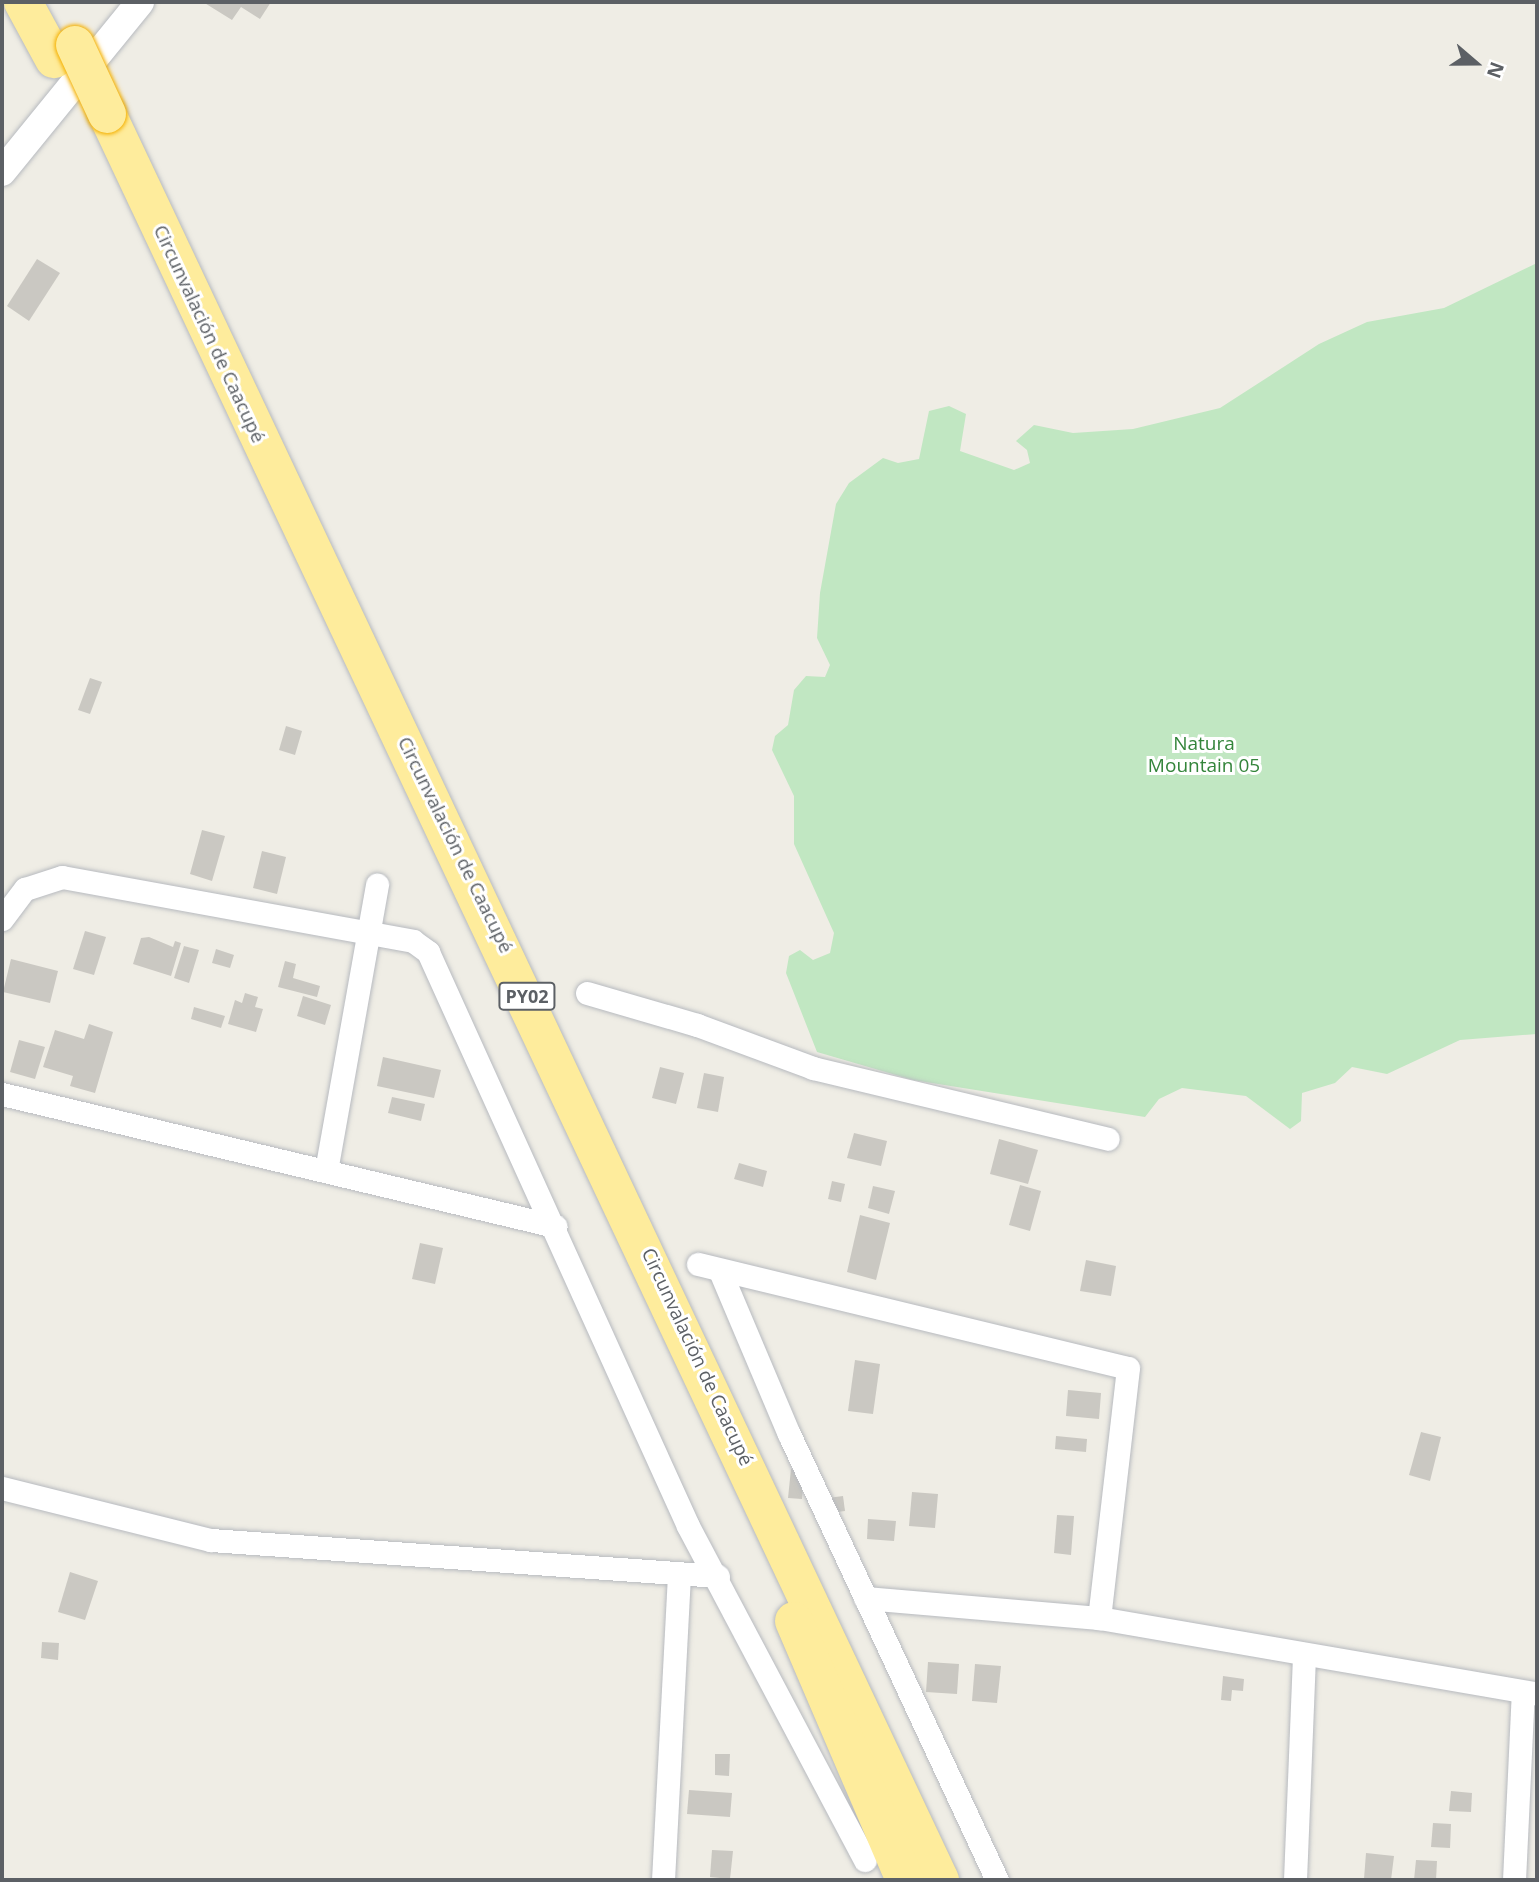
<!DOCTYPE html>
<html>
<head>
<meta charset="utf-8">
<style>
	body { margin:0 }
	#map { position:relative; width:1539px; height:1882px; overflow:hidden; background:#efede5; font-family:"Open Sans",sans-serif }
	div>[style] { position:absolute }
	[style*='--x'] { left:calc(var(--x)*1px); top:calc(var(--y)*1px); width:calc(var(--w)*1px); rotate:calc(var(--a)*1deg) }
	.green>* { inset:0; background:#c1e7c2 }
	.building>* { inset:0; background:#cac8c2 }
	.roads { filter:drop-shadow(0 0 2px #b7babf) drop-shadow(0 0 2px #b7babf) }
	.minor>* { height:23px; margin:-11.5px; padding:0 11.5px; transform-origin:11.5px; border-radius:11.5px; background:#fff }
	.tertiary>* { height:28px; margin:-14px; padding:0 14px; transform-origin:14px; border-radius:14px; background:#fff }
	.trunk>* { height:38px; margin:-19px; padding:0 19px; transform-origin:19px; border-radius:19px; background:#feec9c }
	.bridges { filter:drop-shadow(0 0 2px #f4b000) drop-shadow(0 0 2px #f4b000) }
	.trunk-bridge>* { height:38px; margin:-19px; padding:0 19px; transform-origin:19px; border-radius:19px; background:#feec9c }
	span { translate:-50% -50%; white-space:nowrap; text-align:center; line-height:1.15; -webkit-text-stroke:6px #fff; paint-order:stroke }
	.shield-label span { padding:2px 5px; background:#fff; border:2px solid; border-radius:5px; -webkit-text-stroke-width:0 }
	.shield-label { font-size:18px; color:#5c6065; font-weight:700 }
	.street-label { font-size:19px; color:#5c6065 }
	.park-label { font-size:19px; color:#34853b }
	.frame { position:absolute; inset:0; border:4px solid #5c6065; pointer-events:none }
	.north { position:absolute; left:1441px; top:28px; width:70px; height:70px; -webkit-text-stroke:5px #fff; paint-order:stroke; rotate:110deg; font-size:19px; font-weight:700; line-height:28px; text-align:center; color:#5c6065 }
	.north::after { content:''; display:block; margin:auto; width:24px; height:32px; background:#5c6065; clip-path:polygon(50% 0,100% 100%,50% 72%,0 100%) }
</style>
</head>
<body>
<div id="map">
	<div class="green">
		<div style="clip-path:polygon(1537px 263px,1537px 1034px,1460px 1040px,1387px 1074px,1352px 1067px,1335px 1083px,1302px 1093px,1301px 1121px,1290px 1129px,1246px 1096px,1182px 1088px,1159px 1099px,1145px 1117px,913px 1080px,817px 1052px,786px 973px,789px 956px,800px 950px,813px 960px,830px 953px,834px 933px,794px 844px,794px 796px,772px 750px,775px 736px,788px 725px,794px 690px,806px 676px,825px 677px,830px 665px,817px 638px,820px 593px,836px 504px,849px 483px,883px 458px,898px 463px,919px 459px,929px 411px,949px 406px,966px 414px,960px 451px,1014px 470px,1030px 463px,1027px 450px,1016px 441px,1034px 425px,1073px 433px,1133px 429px,1220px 408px,1319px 344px,1367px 322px,1444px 308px)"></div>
	</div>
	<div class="building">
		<div style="clip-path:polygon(203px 2px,271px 2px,260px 19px,241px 7px,232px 20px)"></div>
		<div style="clip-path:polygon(37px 259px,60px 273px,29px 321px,7px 306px)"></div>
		<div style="clip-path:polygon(90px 678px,102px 682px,90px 714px,78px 710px)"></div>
		<div style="clip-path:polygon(286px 726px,302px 731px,295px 755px,279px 750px)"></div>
		<div style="clip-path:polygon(202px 830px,225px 836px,212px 881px,190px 874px)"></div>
		<div style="clip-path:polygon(262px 851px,286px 857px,277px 894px,253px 888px)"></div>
		<div style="clip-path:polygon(85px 931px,106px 937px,94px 975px,73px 969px)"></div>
		<div style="clip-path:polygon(149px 937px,173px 947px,175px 941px,181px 943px,171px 976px,133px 964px,141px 938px)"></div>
		<div style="clip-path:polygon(184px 946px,199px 950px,189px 983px,174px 978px)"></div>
		<div style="clip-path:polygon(216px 949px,234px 955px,230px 968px,212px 963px)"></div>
		<div style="clip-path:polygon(11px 959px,58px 971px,50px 1003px,3px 992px)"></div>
		<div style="clip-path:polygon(285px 961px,296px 964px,293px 978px,320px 986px,317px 997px,278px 987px)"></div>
		<div style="clip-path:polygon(245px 993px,258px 997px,255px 1007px,263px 1009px,256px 1032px,228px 1024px,235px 1000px,242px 1003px)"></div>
		<div style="clip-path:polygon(303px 996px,331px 1005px,325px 1025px,297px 1016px)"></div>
		<div style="clip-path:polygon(194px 1007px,225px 1016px,221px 1028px,191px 1019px)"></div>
		<div style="clip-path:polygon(89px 1024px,113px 1032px,95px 1093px,70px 1086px,73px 1076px,43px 1067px,55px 1030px,84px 1039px)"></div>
		<div style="clip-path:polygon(19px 1040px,45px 1047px,35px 1079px,10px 1072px)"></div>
		<div style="clip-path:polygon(383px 1057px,441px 1070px,434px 1098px,377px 1086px)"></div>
		<div style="clip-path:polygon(660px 1067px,684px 1073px,676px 1104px,652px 1098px)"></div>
		<div style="clip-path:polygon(704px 1073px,724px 1077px,718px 1112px,697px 1108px)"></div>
		<div style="clip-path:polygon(392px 1097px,425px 1104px,421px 1121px,388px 1113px)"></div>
		<div style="clip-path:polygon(854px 1133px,887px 1141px,881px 1166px,847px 1158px)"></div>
		<div style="clip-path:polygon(999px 1139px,1038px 1150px,1028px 1184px,990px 1174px)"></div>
		<div style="clip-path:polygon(739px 1163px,767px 1171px,763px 1187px,734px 1179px)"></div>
		<div style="clip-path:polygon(832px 1181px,845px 1184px,841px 1202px,828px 1199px)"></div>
		<div style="clip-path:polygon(1020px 1185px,1041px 1191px,1030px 1231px,1009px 1225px)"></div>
		<div style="clip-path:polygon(873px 1186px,895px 1191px,889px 1214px,868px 1208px)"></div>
		<div style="clip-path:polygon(860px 1215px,890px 1223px,876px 1280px,847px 1272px)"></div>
		<div style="clip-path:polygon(420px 1243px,443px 1248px,435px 1284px,412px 1279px)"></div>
		<div style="clip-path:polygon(1086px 1260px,1116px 1266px,1111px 1296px,1080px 1291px)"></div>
		<div style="clip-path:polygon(855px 1360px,880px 1364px,873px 1414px,848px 1411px)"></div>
		<div style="clip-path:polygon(1068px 1390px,1101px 1393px,1099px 1419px,1066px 1416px)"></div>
		<div style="clip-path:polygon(1421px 1432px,1441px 1437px,1430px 1481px,1409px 1475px)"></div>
		<div style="clip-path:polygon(1056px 1436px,1087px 1439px,1086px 1452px,1055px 1449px)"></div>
		<div style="clip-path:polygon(791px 1469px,804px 1470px,802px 1499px,788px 1498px)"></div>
		<div style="clip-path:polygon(912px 1492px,938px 1494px,935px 1528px,909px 1526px)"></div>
		<div style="clip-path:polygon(843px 1496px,845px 1511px,829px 1513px,828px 1498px)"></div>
		<div style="clip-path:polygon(1057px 1515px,1074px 1516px,1071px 1555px,1054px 1553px)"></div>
		<div style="clip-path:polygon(868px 1519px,896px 1521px,894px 1541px,867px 1539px)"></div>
		<div style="clip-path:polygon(70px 1572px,98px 1581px,85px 1620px,58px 1612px)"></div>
		<div style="clip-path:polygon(42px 1642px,59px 1643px,58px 1660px,41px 1658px)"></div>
		<div style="clip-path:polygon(928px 1662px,959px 1664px,957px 1694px,926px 1692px)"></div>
		<div style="clip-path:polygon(975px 1664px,1001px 1666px,997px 1703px,972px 1701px)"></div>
		<div style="clip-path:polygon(1223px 1676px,1244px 1679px,1243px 1691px,1232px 1690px,1231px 1701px,1221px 1700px)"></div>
		<div style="clip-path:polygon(715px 1754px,730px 1754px,729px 1776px,715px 1775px)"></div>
		<div style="clip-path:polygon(689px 1790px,732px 1793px,730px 1817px,687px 1814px)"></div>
		<div style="clip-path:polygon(1451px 1791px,1472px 1793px,1471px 1812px,1449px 1811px)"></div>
		<div style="clip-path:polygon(1433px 1823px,1451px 1824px,1450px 1848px,1431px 1847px)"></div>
		<div style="clip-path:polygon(712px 1850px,733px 1851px,730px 1879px,710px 1877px)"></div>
		<div style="clip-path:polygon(1366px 1853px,1394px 1856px,1391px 1880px,1364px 1879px)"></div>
		<div style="clip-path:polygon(1416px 1860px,1437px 1861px,1436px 1880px,1414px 1880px)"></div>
	</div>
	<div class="roads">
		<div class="minor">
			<div style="--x:2;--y:919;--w:38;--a:-53"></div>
			<div style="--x:25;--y:889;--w:39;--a:-18"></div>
			<div style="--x:62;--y:877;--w:357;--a:10.3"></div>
			<div style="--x:413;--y:941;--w:19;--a:36"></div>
			<div style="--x:428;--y:952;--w:630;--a:65.63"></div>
			<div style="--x:688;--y:1526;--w:378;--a:62.1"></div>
			<div style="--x:587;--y:993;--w:115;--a:16.2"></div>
			<div style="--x:697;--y:1025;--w:124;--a:20.3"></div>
			<div style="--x:813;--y:1068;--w:303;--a:13.5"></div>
			<div style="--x:2;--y:1094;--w:569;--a:13.43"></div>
			<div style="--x:326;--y:1171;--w:291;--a:-79.9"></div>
			<div style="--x:698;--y:1264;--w:442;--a:13.6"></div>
			<div style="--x:1128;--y:1368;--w:252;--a:96.6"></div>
			<div style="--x:720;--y:1271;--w:177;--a:67.1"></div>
			<div style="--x:789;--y:1434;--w:492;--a:65"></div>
			<div style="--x:2;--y:1488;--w:215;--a:14"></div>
			<div style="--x:211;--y:1540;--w:508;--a:4.06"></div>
			<div style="--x:865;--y:1598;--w:235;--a:4.9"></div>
			<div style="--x:1099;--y:1618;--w:445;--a:9.8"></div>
			<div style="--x:663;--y:1880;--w:306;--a:-87"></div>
			<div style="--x:1295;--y:1880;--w:226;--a:-87.7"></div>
			<div style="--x:1514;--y:1880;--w:188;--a:-87.3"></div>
		</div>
		<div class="tertiary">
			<div style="--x:2;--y:172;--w:219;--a:-50.9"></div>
		</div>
		<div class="trunk">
			<div style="--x:23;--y:2;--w:65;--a:61.5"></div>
			<div style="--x:107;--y:114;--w:1953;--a:64.75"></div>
			<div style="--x:794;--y:1621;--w:282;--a:66.8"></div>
		</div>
	</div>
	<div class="bridges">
		<div class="trunk-bridge">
			<div style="--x:75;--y:45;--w:76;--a:65.1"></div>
		</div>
	</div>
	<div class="shield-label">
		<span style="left:527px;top:996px">PY02</span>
	</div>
	<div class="street-label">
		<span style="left:209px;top:334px;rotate:65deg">Circunvalación de Caacupé</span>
		<span style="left:455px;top:845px;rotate:64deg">Circunvalación de Caacupé</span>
		<span style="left:697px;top:1357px;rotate:65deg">Circunvalación de Caacupé</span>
	</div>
	<div class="park-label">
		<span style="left:1204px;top:755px">Natura<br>Mountain 05</span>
	</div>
	<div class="frame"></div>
	<div class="north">N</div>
</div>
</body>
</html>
